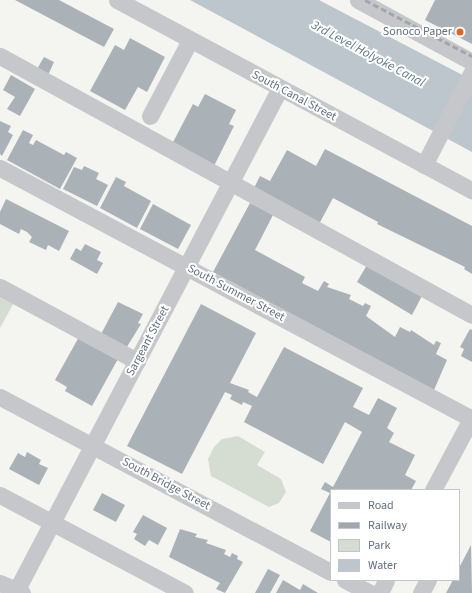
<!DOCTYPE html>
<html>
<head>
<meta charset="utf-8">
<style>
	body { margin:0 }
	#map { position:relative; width:472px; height:593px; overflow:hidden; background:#f4f5f1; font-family:"Source Sans 3",sans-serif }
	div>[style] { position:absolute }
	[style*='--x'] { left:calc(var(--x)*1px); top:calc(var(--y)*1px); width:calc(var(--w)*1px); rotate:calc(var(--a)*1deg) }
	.green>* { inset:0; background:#d5dcd2 }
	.water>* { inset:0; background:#bdc6cd }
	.building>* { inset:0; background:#aab1b7 }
	.minor>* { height:17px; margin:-8.5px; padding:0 8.5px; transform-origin:8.5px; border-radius:8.5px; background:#c5c7cb }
	.rail>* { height:3px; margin-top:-1.5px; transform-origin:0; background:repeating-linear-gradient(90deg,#a2a7ae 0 6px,transparent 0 9px) }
	.dots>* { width:11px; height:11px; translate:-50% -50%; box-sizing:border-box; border:2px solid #fff; border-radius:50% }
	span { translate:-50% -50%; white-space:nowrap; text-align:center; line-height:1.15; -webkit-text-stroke:4px #fff; paint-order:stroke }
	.poi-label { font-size:12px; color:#637182 }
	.right { translate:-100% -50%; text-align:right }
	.street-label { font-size:12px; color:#637182 }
	.water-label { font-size:13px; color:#637a86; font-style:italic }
	.legend { position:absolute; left:330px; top:489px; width:130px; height:92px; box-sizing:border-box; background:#fff; border:1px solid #c1c6cd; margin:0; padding:5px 7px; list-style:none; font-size:12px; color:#637182 }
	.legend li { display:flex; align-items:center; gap:8px; height:20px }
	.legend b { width:20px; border:1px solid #c1c6cd }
</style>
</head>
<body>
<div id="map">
	<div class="green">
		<div style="clip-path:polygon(0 288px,17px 297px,0 328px)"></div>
		<div style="clip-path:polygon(238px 436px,265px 452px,257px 465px,281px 479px,286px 492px,279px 503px,269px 507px,211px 476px,208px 459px,214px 447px,222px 439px)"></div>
	</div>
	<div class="water">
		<div style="clip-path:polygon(190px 0,319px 0,472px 80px,472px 152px)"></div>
	</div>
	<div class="building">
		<div style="clip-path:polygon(15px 0,59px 0,114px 29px,104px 47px)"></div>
		<div style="clip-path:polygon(435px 0,472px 0,472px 44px,425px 20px)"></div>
		<div style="clip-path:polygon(130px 38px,165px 57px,147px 92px,138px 87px,125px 110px,90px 91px,115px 45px,124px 50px)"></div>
		<div style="clip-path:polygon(44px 57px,54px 62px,48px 75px,37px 69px)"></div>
		<div style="clip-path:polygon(11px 75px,35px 89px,20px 116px,7px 109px,15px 97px,3px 90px)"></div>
		<div style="clip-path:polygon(205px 94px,236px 110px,229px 124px,234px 126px,213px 168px,171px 146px,193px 104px,198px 107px)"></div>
		<div style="clip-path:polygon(0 121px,11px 126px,8px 132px,13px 135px,2px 156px,0 154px)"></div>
		<div style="clip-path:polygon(23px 130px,33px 135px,29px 143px,33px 145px,36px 140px,64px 155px,66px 152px,77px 158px,60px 189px,7px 160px)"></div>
		<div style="clip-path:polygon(325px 149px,472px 226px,472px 274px,464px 269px,465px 267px,377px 224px,378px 222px,333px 198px,318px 226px,252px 192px,260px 176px,270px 181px,287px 150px,316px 166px)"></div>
		<div style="clip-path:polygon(84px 166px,99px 173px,96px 179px,108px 185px,97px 206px,63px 189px,74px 167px,82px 170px)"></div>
		<div style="clip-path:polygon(116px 177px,126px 182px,124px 186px,151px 201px,137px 228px,100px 208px)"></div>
		<div style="clip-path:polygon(6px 199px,69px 231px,59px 251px,48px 245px,46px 250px,29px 242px,32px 237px,27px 232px,21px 229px,19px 234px,0 224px,0 212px)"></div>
		<div style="clip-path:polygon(250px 203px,273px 215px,255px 250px,305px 277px,302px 283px,318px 291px,324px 281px,329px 284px,327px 287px,351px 295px,349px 299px,363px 306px,365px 303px,371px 306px,366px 316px,395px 337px,400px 327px,410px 332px,411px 330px,434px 345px,436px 341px,441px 343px,436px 354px,447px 360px,434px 390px,213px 272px)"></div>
		<div style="clip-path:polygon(153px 204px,191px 225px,178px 249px,140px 229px)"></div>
		<div style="clip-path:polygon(85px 244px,101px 252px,97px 260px,103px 263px,97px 274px,70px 259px,76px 248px,81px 251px)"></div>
		<div style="clip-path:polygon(367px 265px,424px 292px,412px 315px,357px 282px)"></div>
		<div style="clip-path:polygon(118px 302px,143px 314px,138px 323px,141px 324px,125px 350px,100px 336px)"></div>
		<div style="clip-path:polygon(201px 304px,256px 333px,230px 383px,249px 390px,248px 392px,257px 397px,284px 347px,363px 388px,353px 407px,369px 415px,378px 398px,397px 408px,387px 428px,394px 433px,389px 442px,415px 455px,405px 475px,416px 481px,411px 490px,331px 490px,331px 542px,310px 531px,330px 493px,321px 489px,325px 482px,333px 487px,362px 432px,345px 422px,323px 464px,244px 422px,252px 406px,243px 402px,242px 405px,230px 399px,232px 395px,225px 392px,182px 474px,127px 446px)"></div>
		<div style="clip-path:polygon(470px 329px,472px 330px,472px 362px,461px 356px,464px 349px,460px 347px)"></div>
		<div style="clip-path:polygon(80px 335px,119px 357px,92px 406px,65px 391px,67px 387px,55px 380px)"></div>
		<div style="clip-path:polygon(27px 452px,41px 460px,39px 464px,48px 468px,39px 485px,9px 469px,18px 453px,25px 457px)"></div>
		<div style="clip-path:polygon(102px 493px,125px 505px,116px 522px,93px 510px)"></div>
		<div style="clip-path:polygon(143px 515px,167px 528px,158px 545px,149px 540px,145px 546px,134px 539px,137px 534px,133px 532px)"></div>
		<div style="clip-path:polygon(180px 529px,197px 534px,195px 537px,208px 540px,206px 543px,226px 550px,224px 554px,230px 557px,232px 553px,238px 556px,237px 559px,243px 562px,225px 593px,216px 589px,220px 583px,169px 557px)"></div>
		<div style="clip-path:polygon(471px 545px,472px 593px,446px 593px,453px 580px,459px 580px,459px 568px)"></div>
		<div style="clip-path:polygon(268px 569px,280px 575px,270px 593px,255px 593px)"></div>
		<div style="clip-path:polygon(283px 580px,300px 590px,303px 584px,318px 593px,276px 593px)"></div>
	</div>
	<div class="minor">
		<div style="--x:117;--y:0;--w:403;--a:28.2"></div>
		<div style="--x:358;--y:0;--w:130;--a:28.5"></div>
		<div style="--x:0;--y:56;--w:538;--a:28.75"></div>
		<div style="--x:150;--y:116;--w:86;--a:-62.2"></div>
		<div style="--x:424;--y:165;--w:105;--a:-62.7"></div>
		<div style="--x:0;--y:168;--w:535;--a:28"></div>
		<div style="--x:0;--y:287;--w:156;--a:28.4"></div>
		<div style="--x:0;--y:397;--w:374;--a:27.9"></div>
		<div style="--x:433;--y:490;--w:83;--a:-61.9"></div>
		<div style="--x:0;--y:495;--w:209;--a:27.9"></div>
		<div style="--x:345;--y:580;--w:28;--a:27"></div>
		<div style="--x:0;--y:583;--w:24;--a:24"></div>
		<div style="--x:15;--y:593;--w:570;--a:-62.31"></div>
		<div style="--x:380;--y:593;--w:14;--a:-65"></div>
		<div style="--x:421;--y:593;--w:15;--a:-62"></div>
	</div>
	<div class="rail">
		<div style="--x:365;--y:0;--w:121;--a:27.6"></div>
	</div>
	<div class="dots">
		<div style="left:460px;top:32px;background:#e56220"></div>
	</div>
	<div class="poi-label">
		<span class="right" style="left:452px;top:32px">Sonoco Paper</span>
	</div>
	<div class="street-label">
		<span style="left:294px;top:96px;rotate:28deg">South Canal Street</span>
		<span style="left:236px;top:293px;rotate:28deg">South Summer Street</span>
		<span style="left:148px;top:341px;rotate:-62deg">Sargeant Street</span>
		<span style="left:166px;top:484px;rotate:28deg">South Bridge Street</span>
	</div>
	<div class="water-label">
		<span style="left:368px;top:54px;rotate:28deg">3rd Level Holyoke Canal</span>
	</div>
	<ul class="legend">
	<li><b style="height:5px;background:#c5c7cb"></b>Road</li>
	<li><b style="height:5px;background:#a2a7ae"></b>Railway</li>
	<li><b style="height:11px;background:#d5dcd2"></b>Park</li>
	<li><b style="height:11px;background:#bdc6cd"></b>Water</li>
	</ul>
</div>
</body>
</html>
